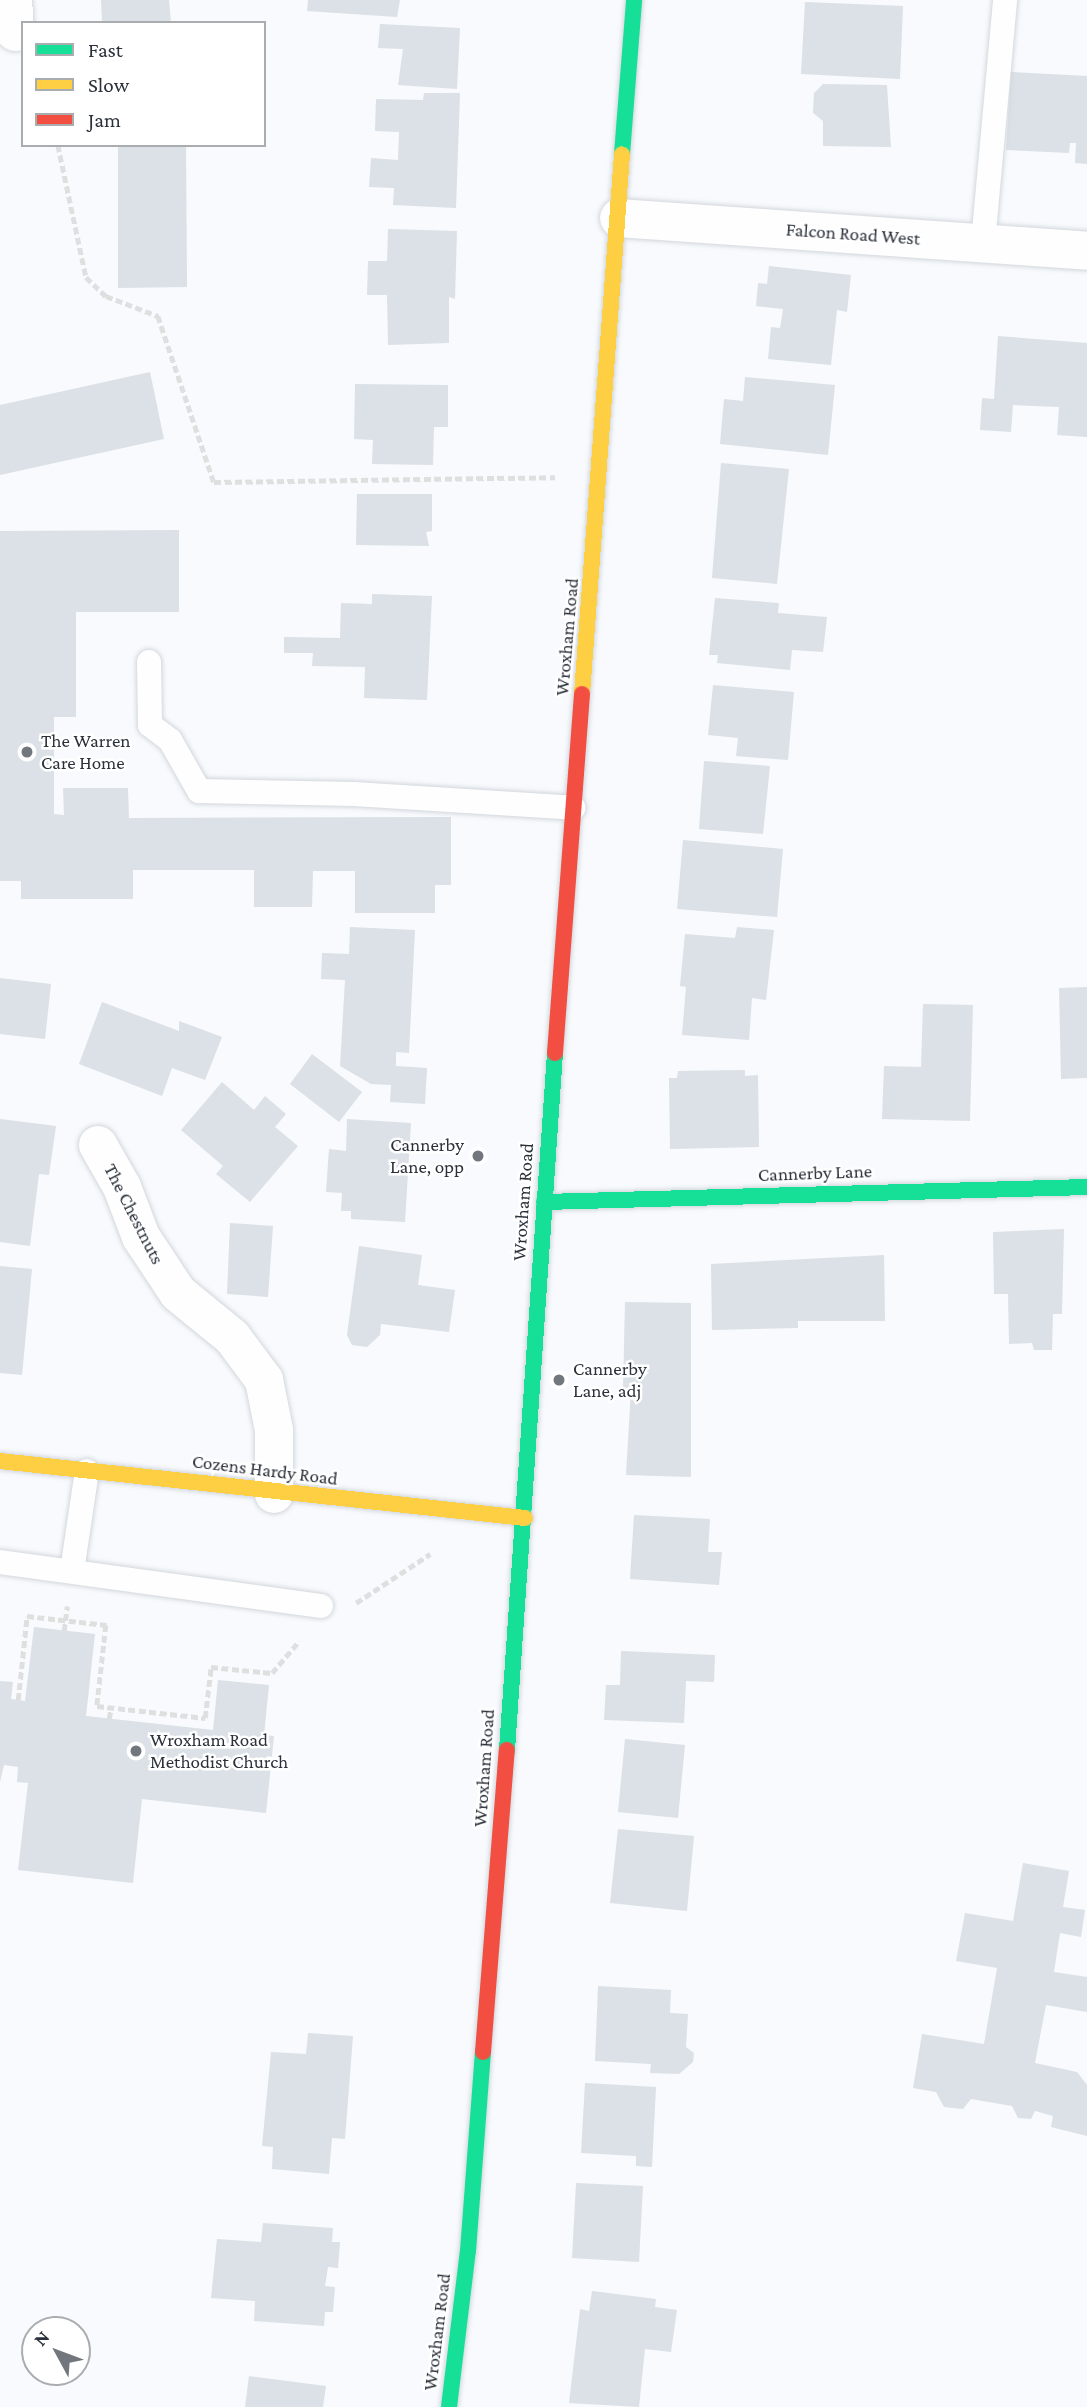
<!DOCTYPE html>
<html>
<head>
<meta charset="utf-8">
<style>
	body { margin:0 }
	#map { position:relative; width:1087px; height:2407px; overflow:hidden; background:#f8fafd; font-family:"Crimson Pro",serif }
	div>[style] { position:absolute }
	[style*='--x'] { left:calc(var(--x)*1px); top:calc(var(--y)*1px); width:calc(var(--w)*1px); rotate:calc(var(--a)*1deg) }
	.building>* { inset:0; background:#dbe1e6 }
	.path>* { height:4.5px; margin-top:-2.25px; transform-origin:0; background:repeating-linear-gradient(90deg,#dee0e0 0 7px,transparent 0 10.5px) }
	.roads { filter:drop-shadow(0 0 2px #d2d7dc) drop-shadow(0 0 2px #d2d7dc) }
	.lane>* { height:24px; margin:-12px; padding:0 12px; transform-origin:12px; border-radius:12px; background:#fefeff }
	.street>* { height:38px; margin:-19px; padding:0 19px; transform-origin:19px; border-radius:19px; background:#fefeff }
	.fast>* { height:16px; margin:-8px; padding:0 8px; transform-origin:8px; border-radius:8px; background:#16e098 }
	.slow>* { height:16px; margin:-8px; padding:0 8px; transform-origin:8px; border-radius:8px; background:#ffcf43 }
	.jam>* { height:16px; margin:-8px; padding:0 8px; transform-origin:8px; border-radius:8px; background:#f24e42 }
	.dots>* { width:19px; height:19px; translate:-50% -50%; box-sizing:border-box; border:4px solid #fff; border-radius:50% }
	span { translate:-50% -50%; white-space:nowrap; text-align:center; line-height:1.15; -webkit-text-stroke:5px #fff; paint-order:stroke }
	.street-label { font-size:19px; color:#2a313a }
	.poi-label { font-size:19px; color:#2a313a }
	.left { translate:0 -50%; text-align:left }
	.right { translate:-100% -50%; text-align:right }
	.legend { position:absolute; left:21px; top:21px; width:245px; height:126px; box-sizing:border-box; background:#fff; border:2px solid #aaadb0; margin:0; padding:9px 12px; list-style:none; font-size:21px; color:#2a313a }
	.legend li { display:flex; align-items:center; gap:14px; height:35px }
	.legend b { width:35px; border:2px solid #aaadb0 }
	.north { position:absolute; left:21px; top:2316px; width:70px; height:70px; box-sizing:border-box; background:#fff; border:2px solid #aaadb0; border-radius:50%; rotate:311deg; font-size:19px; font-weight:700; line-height:28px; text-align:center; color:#2a313a }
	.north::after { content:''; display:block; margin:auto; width:24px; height:32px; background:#72777e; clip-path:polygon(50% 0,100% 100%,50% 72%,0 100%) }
</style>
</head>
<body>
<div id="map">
	<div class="building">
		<div style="clip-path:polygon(101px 0,169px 0,171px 23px,102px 23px)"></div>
		<div style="clip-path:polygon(308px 0,400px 0,397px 17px,307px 11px)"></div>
		<div style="clip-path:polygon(805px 2px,903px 6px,900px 79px,801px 74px)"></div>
		<div style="clip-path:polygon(380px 24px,460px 28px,457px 89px,398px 85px,403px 49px,378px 48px)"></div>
		<div style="clip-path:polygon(1011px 72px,1087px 76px,1087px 164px,1075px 163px,1076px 143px,1070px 143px,1069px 153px,1006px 150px)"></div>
		<div style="clip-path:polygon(823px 84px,887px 85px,891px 147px,823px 146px,823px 121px,813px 113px,814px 93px)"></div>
		<div style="clip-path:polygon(424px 93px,460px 93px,456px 208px,393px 205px,394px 188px,369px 187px,371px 158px,398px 160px,399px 132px,375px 131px,376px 99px,423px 100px)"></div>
		<div style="clip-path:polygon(118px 145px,186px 145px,187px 287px,118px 288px)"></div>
		<div style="clip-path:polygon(388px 229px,457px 231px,455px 299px,449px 297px,449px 343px,388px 345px,387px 295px,367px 295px,368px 261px,387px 261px)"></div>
		<div style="clip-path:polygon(769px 266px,851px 275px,847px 312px,837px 310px,831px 365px,768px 359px,771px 327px,780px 328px,783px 309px,756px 306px,758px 283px,767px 284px)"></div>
		<div style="clip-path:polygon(998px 336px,1087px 343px,1087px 437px,1057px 435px,1059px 407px,1013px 405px,1011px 432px,980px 430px,982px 398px,994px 399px)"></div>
		<div style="clip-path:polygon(150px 372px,164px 439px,0 475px,0 405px)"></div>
		<div style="clip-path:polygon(745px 377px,835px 385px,828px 455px,720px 444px,724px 399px,743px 401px)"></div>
		<div style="clip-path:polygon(355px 384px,448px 385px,448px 427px,434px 427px,433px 465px,372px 464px,373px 440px,354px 439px)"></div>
		<div style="clip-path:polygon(721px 463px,789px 469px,777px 584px,712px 578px)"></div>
		<div style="clip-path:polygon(357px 494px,432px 494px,432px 531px,426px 532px,429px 546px,356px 545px)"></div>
		<div style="clip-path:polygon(179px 530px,179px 612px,76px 612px,76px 717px,54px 717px,54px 814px,64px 815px,63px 788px,128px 788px,129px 818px,451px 817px,451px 885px,435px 885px,435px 913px,355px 913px,355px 871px,313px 871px,312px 907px,254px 907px,254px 870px,133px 870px,133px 899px,21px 899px,21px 881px,0 881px,0 531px)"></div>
		<div style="clip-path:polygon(372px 594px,432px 596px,427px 700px,364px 698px,365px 667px,312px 666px,313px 653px,284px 653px,284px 637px,340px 638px,341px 603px,372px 604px)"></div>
		<div style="clip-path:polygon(715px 598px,779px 603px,778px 613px,827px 617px,823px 652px,792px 650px,790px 670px,717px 663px,718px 655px,709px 655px)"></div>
		<div style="clip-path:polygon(713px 685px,794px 692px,788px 760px,736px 756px,738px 738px,708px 735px)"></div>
		<div style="clip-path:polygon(704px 761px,770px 766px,763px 834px,699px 829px)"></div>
		<div style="clip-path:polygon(683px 840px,783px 849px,777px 917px,677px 909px)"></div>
		<div style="clip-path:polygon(350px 927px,415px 930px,409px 1053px,396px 1052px,396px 1066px,427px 1068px,425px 1104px,390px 1102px,391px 1085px,371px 1084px,340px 1066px,345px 980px,321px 979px,322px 953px,349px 954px)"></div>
		<div style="clip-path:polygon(737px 927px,774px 930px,766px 1000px,752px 998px,749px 1040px,682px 1035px,686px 987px,680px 986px,685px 934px,735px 938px)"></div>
		<div style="clip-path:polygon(0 978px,51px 984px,45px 1039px,0 1034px)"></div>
		<div style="clip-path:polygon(1087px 987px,1087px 1078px,1061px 1079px,1059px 988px)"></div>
		<div style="clip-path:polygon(102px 1002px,179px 1031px,179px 1021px,222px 1037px,205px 1080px,172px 1068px,162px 1096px,79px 1064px)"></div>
		<div style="clip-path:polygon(923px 1004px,973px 1005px,970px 1121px,882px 1119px,884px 1066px,921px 1067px)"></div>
		<div style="clip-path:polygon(312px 1054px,362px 1092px,339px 1122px,290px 1084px)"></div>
		<div style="clip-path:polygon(745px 1070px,745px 1076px,758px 1075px,759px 1147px,670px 1149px,669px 1078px,677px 1078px,678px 1071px)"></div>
		<div style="clip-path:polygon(222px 1082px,254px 1110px,265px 1096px,286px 1114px,275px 1127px,298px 1146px,250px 1202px,216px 1174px,223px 1166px,181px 1130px)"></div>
		<div style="clip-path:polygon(0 1119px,56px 1126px,49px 1175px,39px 1174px,30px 1246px,0 1242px)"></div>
		<div style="clip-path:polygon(347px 1119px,411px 1123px,405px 1222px,351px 1219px,351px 1211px,341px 1211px,342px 1193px,326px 1192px,329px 1149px,346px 1151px)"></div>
		<div style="clip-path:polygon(230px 1223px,273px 1226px,268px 1297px,227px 1294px)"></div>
		<div style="clip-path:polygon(1064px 1229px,1062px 1314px,1053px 1314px,1052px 1350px,1034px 1350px,1032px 1343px,1009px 1344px,1008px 1294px,994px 1294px,993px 1232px)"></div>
		<div style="clip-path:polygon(359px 1246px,422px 1255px,418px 1285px,455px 1290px,449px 1332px,381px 1324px,380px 1335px,367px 1347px,352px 1345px,347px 1335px)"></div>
		<div style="clip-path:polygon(884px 1255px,885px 1321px,798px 1321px,798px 1328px,712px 1330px,711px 1264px)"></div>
		<div style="clip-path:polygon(0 1266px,32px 1269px,22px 1375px,0 1373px)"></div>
		<div style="clip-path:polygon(625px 1302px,691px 1303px,691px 1477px,626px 1475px,631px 1389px,623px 1388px)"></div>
		<div style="clip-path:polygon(634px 1515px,710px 1519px,708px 1552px,722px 1552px,719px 1585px,630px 1579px)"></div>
		<div style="clip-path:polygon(34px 1627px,95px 1634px,86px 1716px,213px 1730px,218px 1680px,269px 1685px,264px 1735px,274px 1736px,266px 1813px,142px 1799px,133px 1883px,18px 1870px,28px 1783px,17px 1782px,18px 1767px,4px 1765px,0 1782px,0 1681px,13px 1682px,11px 1699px,25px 1701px)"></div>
		<div style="clip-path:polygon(621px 1651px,715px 1655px,714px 1682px,686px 1681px,684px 1723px,604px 1720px,606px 1685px,620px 1685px)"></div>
		<div style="clip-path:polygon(625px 1739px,685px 1745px,678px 1818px,618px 1812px)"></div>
		<div style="clip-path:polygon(618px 1829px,694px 1836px,687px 1911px,610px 1903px)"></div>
		<div style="clip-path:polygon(1023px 1863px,1069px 1871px,1063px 1907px,1085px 1910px,1081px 1937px,1060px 1933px,1054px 1972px,1087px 1977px,1087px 2012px,1046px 2005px,1035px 2063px,1077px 2072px,1087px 2085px,1087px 2136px,1051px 2127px,1053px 2116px,1035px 2111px,1031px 2119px,1018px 2118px,1012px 2106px,971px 2099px,963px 2109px,944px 2107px,936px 2092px,913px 2088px,922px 2034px,984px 2044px,997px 1968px,956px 1961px,965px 1913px,1013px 1921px)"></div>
		<div style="clip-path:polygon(598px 1986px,671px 1990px,670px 2013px,688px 2014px,686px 2047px,694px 2053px,693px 2062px,679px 2074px,650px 2073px,651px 2064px,595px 2061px)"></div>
		<div style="clip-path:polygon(308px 2033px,353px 2036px,345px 2139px,332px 2138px,329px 2174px,272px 2169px,273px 2147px,262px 2146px,271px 2052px,306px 2054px)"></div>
		<div style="clip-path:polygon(585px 2083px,656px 2087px,652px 2167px,636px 2166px,636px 2156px,581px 2153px)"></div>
		<div style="clip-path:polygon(576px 2183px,643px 2186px,639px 2262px,572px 2258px)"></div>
		<div style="clip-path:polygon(263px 2223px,333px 2228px,332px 2242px,340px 2242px,338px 2268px,328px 2267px,325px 2286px,335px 2287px,333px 2312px,325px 2312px,324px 2326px,254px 2321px,255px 2301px,211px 2298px,217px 2239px,261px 2242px)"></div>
		<div style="clip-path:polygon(592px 2291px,656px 2299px,655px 2307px,677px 2310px,671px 2352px,645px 2349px,639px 2407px,569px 2403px,580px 2309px,589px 2311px)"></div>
		<div style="clip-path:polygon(249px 2376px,326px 2386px,323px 2407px,245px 2407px)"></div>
	</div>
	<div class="path">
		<div style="--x:58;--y:145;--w:135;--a:78"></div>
		<div style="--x:86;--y:277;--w:28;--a:44"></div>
		<div style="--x:106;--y:296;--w:56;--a:21"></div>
		<div style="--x:158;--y:316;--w:175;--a:71.4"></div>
		<div style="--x:214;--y:482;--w:341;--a:-0.8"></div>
		<div style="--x:356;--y:1603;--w:89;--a:-33.5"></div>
		<div style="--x:64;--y:1631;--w:25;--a:-83"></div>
		<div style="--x:18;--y:1700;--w:84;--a:-83.9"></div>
		<div style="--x:27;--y:1616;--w:80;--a:6.5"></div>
		<div style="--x:106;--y:1625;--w:81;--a:96.3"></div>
		<div style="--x:97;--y:1706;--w:109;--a:6.3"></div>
		<div style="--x:205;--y:1718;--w:51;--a:-83.3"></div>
		<div style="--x:211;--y:1667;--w:61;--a:5.6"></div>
		<div style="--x:272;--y:1673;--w:42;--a:-49.8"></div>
		<div style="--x:109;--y:1719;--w:11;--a:-80"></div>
	</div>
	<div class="roads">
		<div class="lane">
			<div style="--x:983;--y:243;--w:244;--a:-84.8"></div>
			<div style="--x:149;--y:662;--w:63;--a:89.1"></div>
			<div style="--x:150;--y:725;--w:25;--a:37"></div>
			<div style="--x:170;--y:740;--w:59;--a:60.4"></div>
			<div style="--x:199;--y:791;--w:155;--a:1.1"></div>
			<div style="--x:354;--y:794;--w:220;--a:3.6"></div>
			<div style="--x:0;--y:1562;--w:324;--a:7.8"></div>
			<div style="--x:72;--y:1571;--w:101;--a:-81.5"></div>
		</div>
		<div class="street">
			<div style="--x:13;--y:0;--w:32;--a:86"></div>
			<div style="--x:619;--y:218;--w:469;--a:4"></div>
			<div style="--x:98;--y:1145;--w:48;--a:60.3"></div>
			<div style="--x:122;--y:1187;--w:53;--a:69.2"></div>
			<div style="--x:141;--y:1237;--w:67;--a:56.5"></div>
			<div style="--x:178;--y:1293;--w:70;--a:39.2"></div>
			<div style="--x:232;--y:1337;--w:54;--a:53.3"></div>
			<div style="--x:264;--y:1380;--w:51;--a:78.7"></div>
			<div style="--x:274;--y:1430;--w:64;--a:90"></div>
		</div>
		<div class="fast">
			<div style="--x:622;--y:154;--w:154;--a:-85.5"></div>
			<div style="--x:544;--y:1202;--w:543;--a:-1.58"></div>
			<div style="--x:507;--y:1750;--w:699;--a:-86.06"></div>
			<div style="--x:449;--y:2407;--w:157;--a:-83.1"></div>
			<div style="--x:468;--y:2251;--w:200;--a:-85.7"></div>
		</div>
		<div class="slow">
			<div style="--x:582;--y:694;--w:541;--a:-85.76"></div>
			<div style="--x:0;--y:1461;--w:528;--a:6.2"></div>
		</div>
		<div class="jam">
			<div style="--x:555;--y:1053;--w:360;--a:-85.7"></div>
			<div style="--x:483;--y:2052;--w:303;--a:-85.5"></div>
		</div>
	</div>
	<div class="dots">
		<div style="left:27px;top:752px;background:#72777e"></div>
		<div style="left:478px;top:1156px;background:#72777e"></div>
		<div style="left:559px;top:1380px;background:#72777e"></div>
		<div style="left:136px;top:1751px;background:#72777e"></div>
	</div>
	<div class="street-label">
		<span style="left:853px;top:234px;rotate:4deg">Falcon Road West</span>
		<span style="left:567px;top:637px;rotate:-85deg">Wroxham Road</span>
		<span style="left:815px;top:1173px;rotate:-2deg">Cannerby Lane</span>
		<span style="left:523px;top:1202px;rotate:-86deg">Wroxham Road</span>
		<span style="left:134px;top:1214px;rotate:63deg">The Chestnuts</span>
		<span style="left:265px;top:1470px;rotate:7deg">Cozens Hardy Road</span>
		<span style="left:484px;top:1768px;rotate:-86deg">Wroxham Road</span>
		<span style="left:437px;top:2332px;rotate:-83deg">Wroxham Road</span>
	</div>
	<div class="poi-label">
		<span class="left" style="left:41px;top:752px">The Warren<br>Care Home</span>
		<span class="right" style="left:464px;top:1156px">Cannerby<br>Lane, opp</span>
		<span class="left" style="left:573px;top:1380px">Cannerby<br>Lane, adj</span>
		<span class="left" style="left:150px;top:1751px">Wroxham Road<br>Methodist Church</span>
	</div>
	<ul class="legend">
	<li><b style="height:9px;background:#16e098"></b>Fast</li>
	<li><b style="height:9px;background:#ffcf43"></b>Slow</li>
	<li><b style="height:9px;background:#f24e42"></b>Jam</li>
	</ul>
	<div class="north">N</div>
</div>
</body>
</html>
